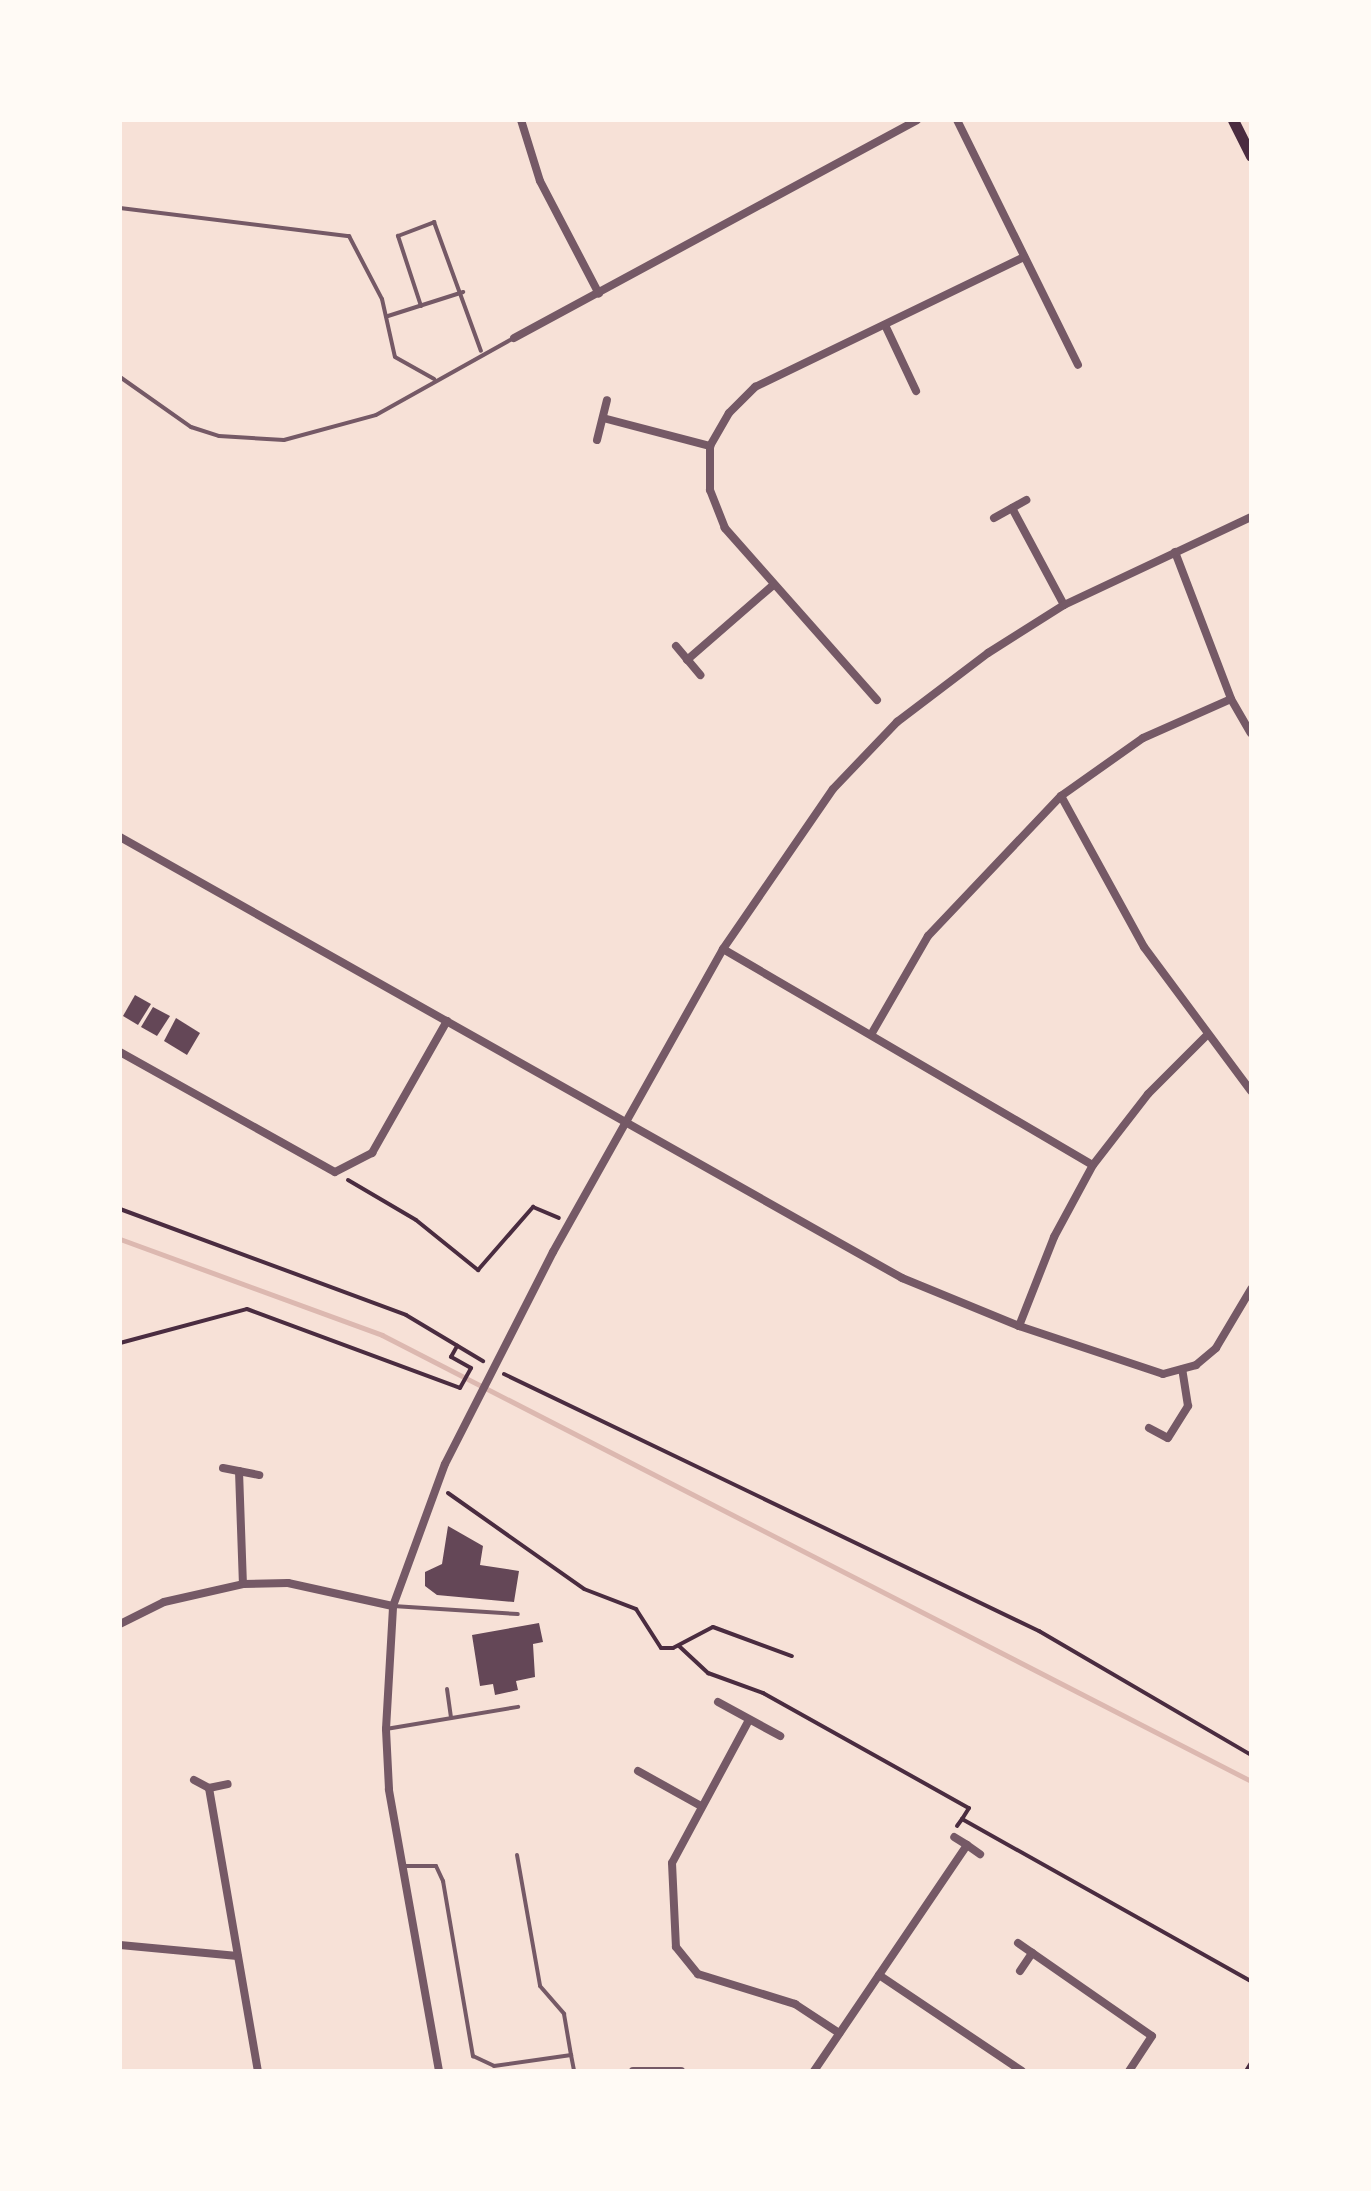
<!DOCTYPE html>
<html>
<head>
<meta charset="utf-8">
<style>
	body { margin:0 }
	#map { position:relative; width:1371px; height:2191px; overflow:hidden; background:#f7e1d7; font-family:"Asap Condensed",sans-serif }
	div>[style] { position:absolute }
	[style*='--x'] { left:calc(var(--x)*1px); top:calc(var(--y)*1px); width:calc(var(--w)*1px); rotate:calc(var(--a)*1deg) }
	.stream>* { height:5px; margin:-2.5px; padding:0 2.5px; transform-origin:2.5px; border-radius:2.5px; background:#dcb8b0 }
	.building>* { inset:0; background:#644757 }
	.path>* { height:4px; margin:-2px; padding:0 2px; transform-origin:2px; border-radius:2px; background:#4a2c40 }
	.service>* { height:4px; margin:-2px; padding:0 2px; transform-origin:2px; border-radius:2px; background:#755966 }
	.minor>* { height:8px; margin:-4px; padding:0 4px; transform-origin:4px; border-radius:4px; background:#755966 }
	.primary>* { height:11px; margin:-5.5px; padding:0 5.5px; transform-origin:5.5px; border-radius:5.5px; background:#4a2c40 }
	span { translate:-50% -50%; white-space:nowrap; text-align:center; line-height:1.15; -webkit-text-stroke:10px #fffaf5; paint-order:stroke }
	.frame { position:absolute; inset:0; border:122px solid #fffaf5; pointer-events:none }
</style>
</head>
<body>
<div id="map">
	<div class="stream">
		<div style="--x:120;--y:1239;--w:279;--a:20.1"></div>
		<div style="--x:382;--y:1335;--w:977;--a:27.17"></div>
	</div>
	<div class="building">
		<div style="clip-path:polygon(135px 995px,151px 1004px,138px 1025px,123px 1016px)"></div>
		<div style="clip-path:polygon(153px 1007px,170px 1016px,157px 1036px,141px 1027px)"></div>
		<div style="clip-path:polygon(176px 1018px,200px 1033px,187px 1055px,164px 1041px)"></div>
		<div style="clip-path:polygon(448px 1526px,483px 1546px,480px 1565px,519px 1571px,514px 1602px,437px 1595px,425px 1586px,425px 1572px,442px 1564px)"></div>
		<div style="clip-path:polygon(539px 1623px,543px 1642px,533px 1644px,535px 1677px,516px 1681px,518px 1690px,495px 1695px,493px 1684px,480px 1686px,472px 1635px)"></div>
	</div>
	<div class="path">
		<div style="--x:348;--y:1180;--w:79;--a:30.5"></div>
		<div style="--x:416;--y:1220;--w:80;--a:38.9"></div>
		<div style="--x:478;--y:1270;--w:84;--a:-48.9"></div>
		<div style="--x:533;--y:1207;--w:28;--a:23"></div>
		<div style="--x:120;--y:1209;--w:305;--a:20.3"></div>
		<div style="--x:406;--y:1315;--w:90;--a:30.9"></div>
		<div style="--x:120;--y:1343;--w:131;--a:-15"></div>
		<div style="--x:247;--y:1309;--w:227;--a:20.3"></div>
		<div style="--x:460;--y:1388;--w:23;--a:-61"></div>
		<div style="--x:471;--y:1368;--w:23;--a:-151"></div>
		<div style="--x:451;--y:1357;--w:13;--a:-61"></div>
		<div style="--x:504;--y:1374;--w:594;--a:25.66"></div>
		<div style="--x:1039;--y:1631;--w:246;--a:30.3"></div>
		<div style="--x:448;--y:1493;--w:166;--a:35.2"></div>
		<div style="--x:584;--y:1589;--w:56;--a:21"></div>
		<div style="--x:636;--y:1609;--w:46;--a:57.3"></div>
		<div style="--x:661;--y:1648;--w:12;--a:0"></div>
		<div style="--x:673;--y:1648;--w:45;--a:-27.7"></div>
		<div style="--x:713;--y:1627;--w:84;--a:20.2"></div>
		<div style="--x:679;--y:1646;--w:40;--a:43"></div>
		<div style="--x:708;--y:1673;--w:59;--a:20"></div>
		<div style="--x:763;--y:1693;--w:236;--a:29.2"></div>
		<div style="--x:969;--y:1808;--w:13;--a:122"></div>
		<div style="--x:957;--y:1826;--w:9;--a:-54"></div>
		<div style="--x:962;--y:1819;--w:331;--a:29.3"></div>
		<div style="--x:1246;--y:2071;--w:9;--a:-58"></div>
	</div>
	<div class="service">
		<div style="--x:120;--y:208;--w:231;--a:7"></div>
		<div style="--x:349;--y:236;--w:71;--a:62.4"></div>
		<div style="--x:382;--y:299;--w:59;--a:77.4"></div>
		<div style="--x:395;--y:357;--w:45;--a:29.4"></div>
		<div style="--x:421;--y:306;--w:74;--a:-108.2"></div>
		<div style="--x:398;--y:236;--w:39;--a:-21"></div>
		<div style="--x:434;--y:222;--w:137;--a:70"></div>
		<div style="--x:388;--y:316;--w:79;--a:-17.7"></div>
		<div style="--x:120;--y:377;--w:87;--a:35.2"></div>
		<div style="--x:191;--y:427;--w:29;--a:18"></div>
		<div style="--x:219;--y:436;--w:65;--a:3.5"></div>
		<div style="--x:284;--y:440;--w:95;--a:-15.2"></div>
		<div style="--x:376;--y:415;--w:158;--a:-29.2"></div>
		<div style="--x:393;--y:1606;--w:125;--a:3.7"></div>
		<div style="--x:447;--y:1689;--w:29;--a:82"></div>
		<div style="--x:386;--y:1729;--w:134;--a:-9.5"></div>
		<div style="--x:517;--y:1855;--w:133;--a:80"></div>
		<div style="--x:540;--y:1986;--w:37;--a:49"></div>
		<div style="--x:564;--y:2014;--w:42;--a:80.3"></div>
		<div style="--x:402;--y:1866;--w:34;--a:0"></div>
		<div style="--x:436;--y:1866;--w:17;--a:65"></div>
		<div style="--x:443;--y:1881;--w:178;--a:80.3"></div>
		<div style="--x:473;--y:2056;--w:23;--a:25"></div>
		<div style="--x:494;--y:2066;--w:78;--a:-8.1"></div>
		<div style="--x:571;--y:2055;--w:16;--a:79"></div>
	</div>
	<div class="minor">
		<div style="--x:521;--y:120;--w:64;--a:72.7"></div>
		<div style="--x:540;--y:181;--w:127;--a:62.4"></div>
		<div style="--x:957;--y:120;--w:273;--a:63.7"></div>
		<div style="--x:885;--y:325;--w:73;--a:64.8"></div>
		<div style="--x:514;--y:338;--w:458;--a:-28.4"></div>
		<div style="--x:603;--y:418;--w:111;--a:14.7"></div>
		<div style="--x:597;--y:440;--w:41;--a:-76"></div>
		<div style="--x:1012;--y:508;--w:110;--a:61.8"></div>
		<div style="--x:994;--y:518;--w:37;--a:-29"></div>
		<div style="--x:1175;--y:552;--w:157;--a:69.1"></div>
		<div style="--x:1231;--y:699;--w:39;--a:60"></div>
		<div style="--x:676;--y:646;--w:38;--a:50"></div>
		<div style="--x:687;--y:660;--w:113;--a:-41"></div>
		<div style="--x:877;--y:700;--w:230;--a:-131.5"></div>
		<div style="--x:725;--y:528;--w:41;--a:-111.5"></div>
		<div style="--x:710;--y:490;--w:44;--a:-90"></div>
		<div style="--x:710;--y:446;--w:38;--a:-60"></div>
		<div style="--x:729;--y:413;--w:37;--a:-45"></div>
		<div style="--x:755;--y:387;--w:299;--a:-25.8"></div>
		<div style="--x:1061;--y:796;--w:172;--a:61.2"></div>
		<div style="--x:1144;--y:947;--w:179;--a:53.4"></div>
		<div style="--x:120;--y:837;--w:898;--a:29.42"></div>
		<div style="--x:902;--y:1278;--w:126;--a:22.3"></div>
		<div style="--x:1019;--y:1326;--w:152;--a:18.4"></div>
		<div style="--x:1163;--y:1374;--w:34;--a:-15"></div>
		<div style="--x:1196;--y:1365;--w:26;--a:-40"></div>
		<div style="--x:1216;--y:1348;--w:69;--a:-59.3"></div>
		<div style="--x:723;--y:949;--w:428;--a:30.3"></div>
		<div style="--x:872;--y:1033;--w:112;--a:-60"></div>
		<div style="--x:928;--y:936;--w:193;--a:-46.5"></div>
		<div style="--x:1061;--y:796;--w:100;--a:-35.3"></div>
		<div style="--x:1143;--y:738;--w:96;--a:-23.9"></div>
		<div style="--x:120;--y:1052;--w:246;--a:29.2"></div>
		<div style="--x:335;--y:1172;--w:42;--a:-27.2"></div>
		<div style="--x:372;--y:1153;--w:152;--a:-60.4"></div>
		<div style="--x:1019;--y:1326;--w:96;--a:-68.5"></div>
		<div style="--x:1054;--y:1237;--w:82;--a:-61.6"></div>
		<div style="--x:1093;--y:1165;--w:90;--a:-52.2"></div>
		<div style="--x:1148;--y:1094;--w:81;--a:-45"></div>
		<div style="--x:1149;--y:1428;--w:21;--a:28"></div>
		<div style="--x:1168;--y:1438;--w:38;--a:-58"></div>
		<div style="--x:1188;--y:1406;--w:37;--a:-99"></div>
		<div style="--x:223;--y:1468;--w:37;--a:11"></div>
		<div style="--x:239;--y:1471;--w:113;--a:88"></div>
		<div style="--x:120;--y:1624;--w:49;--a:-26.6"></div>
		<div style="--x:164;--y:1602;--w:81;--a:-12.8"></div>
		<div style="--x:243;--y:1584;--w:45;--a:-1.3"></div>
		<div style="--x:288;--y:1583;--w:107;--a:12.4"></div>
		<div style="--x:718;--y:1702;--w:71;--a:28.7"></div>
		<div style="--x:749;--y:1720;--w:162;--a:118.3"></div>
		<div style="--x:672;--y:1863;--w:84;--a:87.3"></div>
		<div style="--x:676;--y:1947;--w:35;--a:51"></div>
		<div style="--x:698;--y:1974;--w:102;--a:17.2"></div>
		<div style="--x:795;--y:2004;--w:53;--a:33.4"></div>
		<div style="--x:638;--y:1771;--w:70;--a:29.1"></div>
		<div style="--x:194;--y:1780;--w:17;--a:28"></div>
		<div style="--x:209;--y:1788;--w:287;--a:80.2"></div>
		<div style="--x:209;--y:1788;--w:19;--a:-12"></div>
		<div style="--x:967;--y:1845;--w:16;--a:35"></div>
		<div style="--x:1018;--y:1943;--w:163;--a:34.8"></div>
		<div style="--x:1152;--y:2036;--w:42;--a:123.3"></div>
		<div style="--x:120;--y:1945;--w:118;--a:5.4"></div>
		<div style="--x:1020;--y:1971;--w:22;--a:-56"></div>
		<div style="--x:879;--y:1975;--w:172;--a:33.9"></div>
		<div style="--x:439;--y:2071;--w:286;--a:-100.1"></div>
		<div style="--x:389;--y:1789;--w:60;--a:-92.9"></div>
		<div style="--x:386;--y:1729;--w:123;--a:-86.7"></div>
		<div style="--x:393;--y:1606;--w:151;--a:-69.9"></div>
		<div style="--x:445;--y:1464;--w:238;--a:-63"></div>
		<div style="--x:553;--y:1252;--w:347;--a:-60.7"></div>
		<div style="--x:723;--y:949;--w:194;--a:-55.5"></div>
		<div style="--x:833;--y:789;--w:93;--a:-46.3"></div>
		<div style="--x:897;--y:722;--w:114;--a:-37.2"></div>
		<div style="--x:988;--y:653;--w:90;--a:-32.3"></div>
		<div style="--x:1064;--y:605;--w:207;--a:-25.2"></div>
		<div style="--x:633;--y:2071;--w:48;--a:0"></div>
		<div style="--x:814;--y:2071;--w:273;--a:-55.9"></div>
		<div style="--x:967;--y:1845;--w:15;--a:-148"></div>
	</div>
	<div class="primary">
		<div style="--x:1233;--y:120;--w:40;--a:63.4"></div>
	</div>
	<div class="frame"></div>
</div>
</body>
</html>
